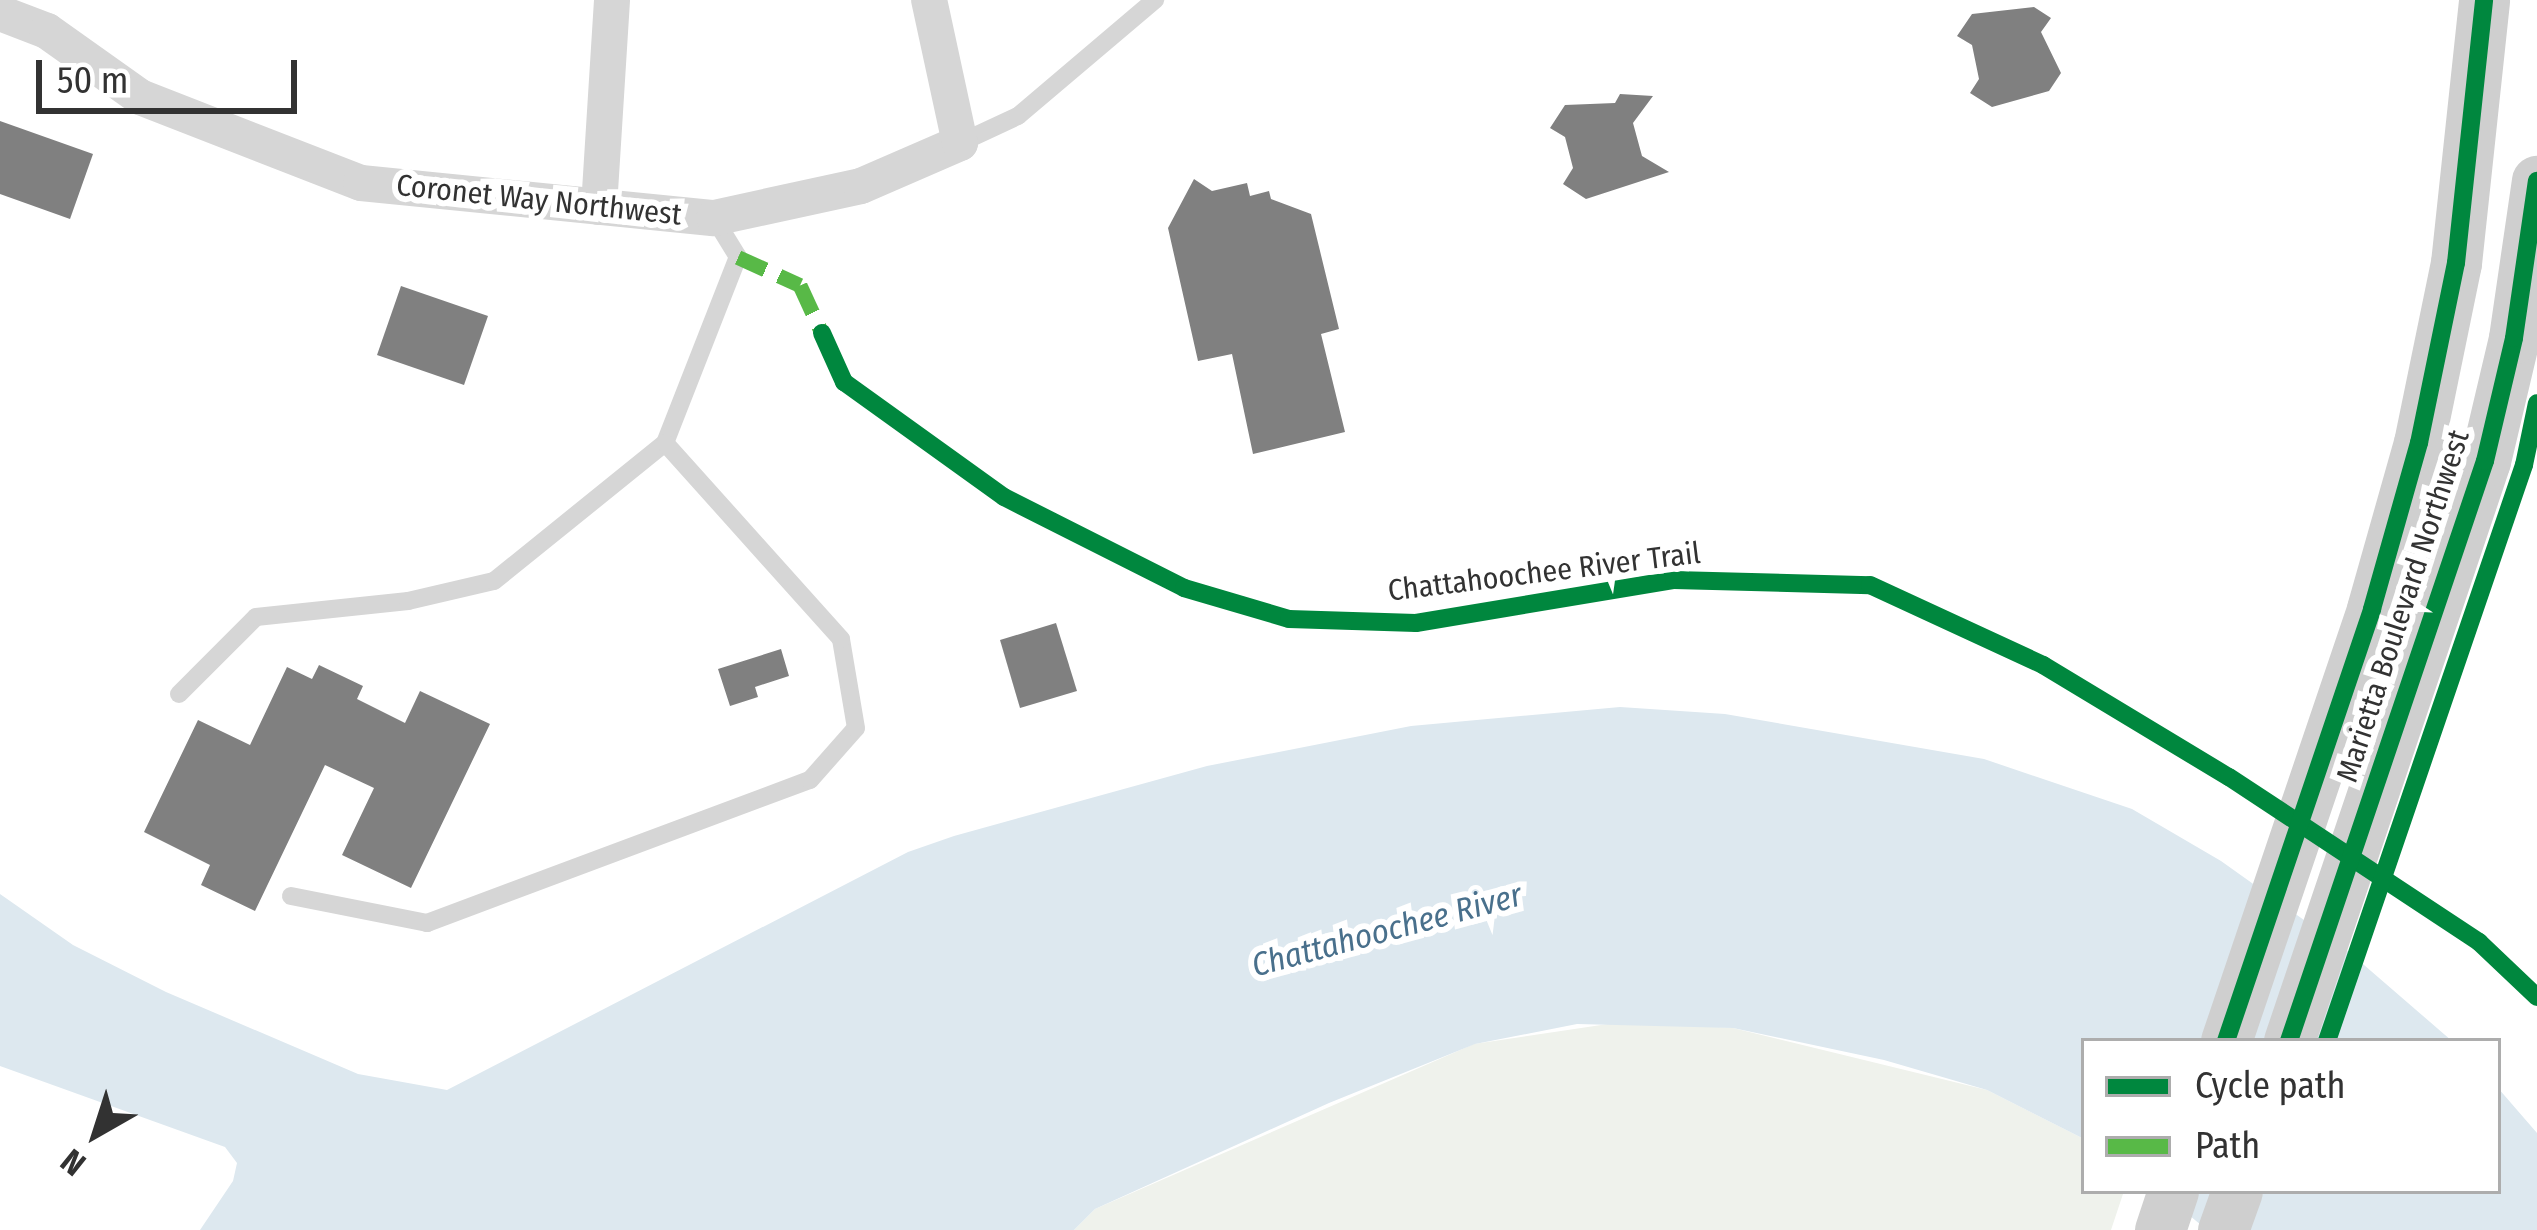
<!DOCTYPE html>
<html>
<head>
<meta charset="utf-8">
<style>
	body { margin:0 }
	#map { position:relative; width:2537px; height:1230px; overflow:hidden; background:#fff; font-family:"Fira Sans Condensed",sans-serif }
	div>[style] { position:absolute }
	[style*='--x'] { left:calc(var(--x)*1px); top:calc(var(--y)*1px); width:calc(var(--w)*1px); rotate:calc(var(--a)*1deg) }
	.green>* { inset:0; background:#eff2ec }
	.water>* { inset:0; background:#dde8ef }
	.building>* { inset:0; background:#808080 }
	.service>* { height:18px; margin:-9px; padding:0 9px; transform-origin:9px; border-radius:9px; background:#d6d6d6 }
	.minor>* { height:36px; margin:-18px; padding:0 18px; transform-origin:18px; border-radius:18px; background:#d6d6d6 }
	.secondary>* { height:51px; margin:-25.5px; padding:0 25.5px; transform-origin:25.5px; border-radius:25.5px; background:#cfcfcf }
	.quiet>* { height:15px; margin-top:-7.5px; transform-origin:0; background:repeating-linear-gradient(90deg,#58b947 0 30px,transparent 0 45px) }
	.cycleway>* { height:18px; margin:-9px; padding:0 9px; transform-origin:9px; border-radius:9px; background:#00873e }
	span { translate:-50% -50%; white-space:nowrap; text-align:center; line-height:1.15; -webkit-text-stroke:12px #fff; paint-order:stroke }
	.street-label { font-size:30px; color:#323232 }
	.water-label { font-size:33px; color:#49708c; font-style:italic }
	.legend { position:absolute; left:2081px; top:1038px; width:420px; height:156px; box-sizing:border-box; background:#fff; border:3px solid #adadad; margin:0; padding:15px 21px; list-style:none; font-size:36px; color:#323232 }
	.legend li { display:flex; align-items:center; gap:24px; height:60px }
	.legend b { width:60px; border:3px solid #adadad }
	.north { position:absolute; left:36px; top:1074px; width:120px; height:120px; -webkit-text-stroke:9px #fff; paint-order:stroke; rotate:219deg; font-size:33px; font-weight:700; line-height:48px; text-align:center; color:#323232 }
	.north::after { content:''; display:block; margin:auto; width:42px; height:54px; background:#323232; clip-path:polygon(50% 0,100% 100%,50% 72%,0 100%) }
	.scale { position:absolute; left:36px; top:60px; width:261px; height:54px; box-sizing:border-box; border:6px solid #323232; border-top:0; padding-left:15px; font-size:36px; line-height:42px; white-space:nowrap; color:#323232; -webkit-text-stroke:9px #fff; paint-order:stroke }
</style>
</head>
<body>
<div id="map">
	<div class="green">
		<div style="clip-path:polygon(1628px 1021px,1733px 1028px,1987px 1090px,2084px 1139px,2084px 1191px,2124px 1191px,2111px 1230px,1074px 1230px,1095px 1209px,1474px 1044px)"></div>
	</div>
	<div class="water">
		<div style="clip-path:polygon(1620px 707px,1725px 714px,1984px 759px,2132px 809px,2221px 861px,2349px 952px,2452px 1041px,2084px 1041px,2084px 1139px,1987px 1090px,1884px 1060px,1733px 1028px,1577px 1024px,1475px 1044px,1329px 1103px,1095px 1209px,1074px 1230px,200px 1230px,233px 1181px,237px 1163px,225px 1147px,0 1066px,0 894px,73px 945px,166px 992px,358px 1074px,447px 1090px,908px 852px,954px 836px,1207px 766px,1411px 726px)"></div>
		<div style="clip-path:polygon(2498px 1088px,2537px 1133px,2537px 1230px,2207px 1230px,2160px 1191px,2498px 1191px)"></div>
	</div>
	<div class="building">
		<div style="clip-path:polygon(2034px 7px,2051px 18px,2041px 32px,2061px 73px,2049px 91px,1992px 107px,1970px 93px,1979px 79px,1972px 45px,1957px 36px,1972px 14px)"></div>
		<div style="clip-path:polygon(1620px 94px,1653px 96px,1633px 123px,1642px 156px,1669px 172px,1586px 199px,1563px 184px,1573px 168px,1565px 137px,1550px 128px,1565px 105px,1615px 103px)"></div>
		<div style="clip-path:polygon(0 121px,93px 154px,70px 219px,0 194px)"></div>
		<div style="clip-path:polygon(1194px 179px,1212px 191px,1247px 183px,1250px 196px,1269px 191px,1271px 199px,1311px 214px,1339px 329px,1321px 334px,1345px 432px,1253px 454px,1232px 354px,1198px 361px,1168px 228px)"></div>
		<div style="clip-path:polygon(401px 286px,488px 316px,464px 385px,377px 355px)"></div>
		<div style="clip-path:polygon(1056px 623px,1077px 691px,1020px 708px,1000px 640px)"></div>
		<div style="clip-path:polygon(781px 649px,789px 676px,755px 687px,758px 697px,730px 706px,718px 669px)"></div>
		<div style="clip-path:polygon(319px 665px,363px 686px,357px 699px,405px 723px,420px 691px,490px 724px,411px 888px,342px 855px,374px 788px,325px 765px,255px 911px,201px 885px,210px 865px,144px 832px,198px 720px,250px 745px,287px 667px,312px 679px)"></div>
	</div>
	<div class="service">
		<div style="--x:960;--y:143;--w:64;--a:-25"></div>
		<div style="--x:1018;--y:116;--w:180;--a:-40.3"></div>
		<div style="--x:179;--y:694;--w:109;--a:-45"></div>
		<div style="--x:256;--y:617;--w:153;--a:-6"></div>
		<div style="--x:408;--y:601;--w:88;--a:-13.1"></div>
		<div style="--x:494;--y:581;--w:220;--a:-38.9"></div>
		<div style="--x:665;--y:443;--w:200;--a:-68.6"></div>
		<div style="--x:738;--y:257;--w:46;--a:-121.6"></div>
		<div style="--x:291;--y:896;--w:139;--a:11.2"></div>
		<div style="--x:427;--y:923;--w:409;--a:-20.5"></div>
		<div style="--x:810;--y:780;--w:69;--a:-48.5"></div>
		<div style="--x:856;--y:728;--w:90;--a:-99.6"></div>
		<div style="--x:841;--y:639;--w:263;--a:-131.9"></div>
	</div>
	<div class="minor">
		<div style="--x:0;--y:13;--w:50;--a:21"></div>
		<div style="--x:47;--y:31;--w:114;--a:35.4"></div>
		<div style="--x:140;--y:97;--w:237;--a:21.3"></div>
		<div style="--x:361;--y:183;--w:355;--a:5.7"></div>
		<div style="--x:714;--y:218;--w:150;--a:-12.3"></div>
		<div style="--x:861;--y:186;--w:108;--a:-23.5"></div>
		<div style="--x:960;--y:143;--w:146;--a:-102.2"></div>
		<div style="--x:599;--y:207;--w:207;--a:-86.4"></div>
	</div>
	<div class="secondary">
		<div style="--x:2226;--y:1041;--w:456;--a:-71.3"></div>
		<div style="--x:2372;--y:609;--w:173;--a:-74.2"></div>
		<div style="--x:2419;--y:443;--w:184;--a:-78.4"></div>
		<div style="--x:2456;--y:263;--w:264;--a:-83.9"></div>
		<div style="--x:2289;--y:1041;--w:612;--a:-71.33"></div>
		<div style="--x:2485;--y:461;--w:126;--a:-76.7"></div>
		<div style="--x:2514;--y:338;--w:159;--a:-81.7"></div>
		<div style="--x:2160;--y:1230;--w:41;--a:-71.6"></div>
		<div style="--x:2223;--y:1230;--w:41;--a:-70.3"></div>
	</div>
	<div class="quiet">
		<div style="--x:738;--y:257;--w:68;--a:24.3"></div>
		<div style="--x:800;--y:285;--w:53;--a:65.4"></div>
	</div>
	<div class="cycleway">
		<div style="--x:822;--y:333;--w:54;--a:65.8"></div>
		<div style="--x:844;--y:382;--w:197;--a:35.7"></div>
		<div style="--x:1004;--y:497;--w:202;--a:26.8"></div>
		<div style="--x:1184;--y:588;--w:109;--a:16.4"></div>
		<div style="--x:1289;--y:619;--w:127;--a:1.8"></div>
		<div style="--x:1416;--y:623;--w:262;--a:-9.5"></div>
		<div style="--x:1674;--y:580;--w:196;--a:1.5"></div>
		<div style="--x:1870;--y:585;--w:191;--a:24.8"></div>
		<div style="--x:2043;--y:665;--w:217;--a:31.1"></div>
		<div style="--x:2229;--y:777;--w:300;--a:33.4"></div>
		<div style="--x:2479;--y:942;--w:80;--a:43.5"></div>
		<div style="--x:2226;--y:1041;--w:456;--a:-71.3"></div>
		<div style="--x:2372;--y:609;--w:173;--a:-74.2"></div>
		<div style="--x:2419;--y:443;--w:184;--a:-78.4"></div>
		<div style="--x:2456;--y:263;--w:264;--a:-83.9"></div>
		<div style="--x:2289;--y:1041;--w:612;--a:-71.33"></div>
		<div style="--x:2485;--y:461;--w:126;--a:-76.7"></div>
		<div style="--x:2514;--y:338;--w:159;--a:-81.7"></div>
		<div style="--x:2327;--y:1041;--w:609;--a:-71.12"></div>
		<div style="--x:2524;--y:465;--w:63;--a:-78.2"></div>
	</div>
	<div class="street-label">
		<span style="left:539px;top:200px;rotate:6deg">Coronet Way Northwest</span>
		<span style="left:1544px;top:572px;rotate:-7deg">Chattahoochee River Trail</span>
		<span style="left:2403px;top:606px;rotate:-72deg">Marietta Boulevard Northwest</span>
	</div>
	<div class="water-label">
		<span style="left:1387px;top:931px;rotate:-15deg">Chattahoochee River</span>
	</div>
	<ul class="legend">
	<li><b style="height:15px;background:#00873e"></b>Cycle path</li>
	<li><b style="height:15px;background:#58b947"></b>Path</li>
	</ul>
	<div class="north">N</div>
	<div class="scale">50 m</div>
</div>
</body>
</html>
